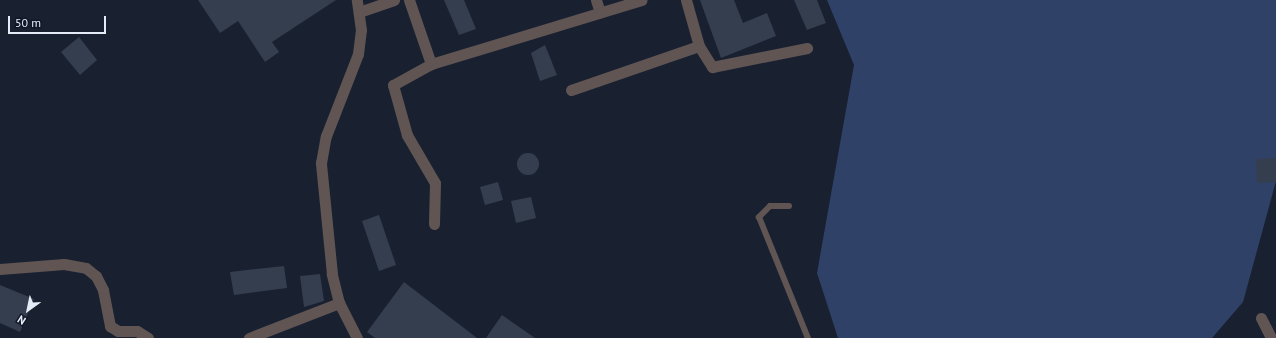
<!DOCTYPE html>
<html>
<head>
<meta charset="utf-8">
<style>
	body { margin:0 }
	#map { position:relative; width:1276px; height:338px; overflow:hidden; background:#192131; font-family:"PT Sans",sans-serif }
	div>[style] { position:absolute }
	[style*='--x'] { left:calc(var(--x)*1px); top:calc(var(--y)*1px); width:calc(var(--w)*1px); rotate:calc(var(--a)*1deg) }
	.green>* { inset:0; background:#304168 }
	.building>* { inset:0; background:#353e4f }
	.round { border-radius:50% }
	.service>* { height:6px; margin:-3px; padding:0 3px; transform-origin:3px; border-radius:3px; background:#605553 }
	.minor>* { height:11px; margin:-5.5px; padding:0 5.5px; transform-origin:5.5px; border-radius:5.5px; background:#605553 }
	span { translate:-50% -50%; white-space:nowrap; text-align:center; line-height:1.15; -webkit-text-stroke:3.5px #101727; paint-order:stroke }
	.north { position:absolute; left:8px; top:290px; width:40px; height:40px; -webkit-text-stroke:3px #101727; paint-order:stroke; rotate:213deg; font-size:11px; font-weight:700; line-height:16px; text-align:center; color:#e6ecf7 }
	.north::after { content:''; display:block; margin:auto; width:14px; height:18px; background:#e6ecf7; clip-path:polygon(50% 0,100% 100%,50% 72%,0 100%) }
	.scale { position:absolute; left:8px; top:16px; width:98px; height:18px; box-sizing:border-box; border:2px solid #e6ecf7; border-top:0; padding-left:5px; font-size:12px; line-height:14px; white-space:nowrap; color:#e6ecf7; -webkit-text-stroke:3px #101727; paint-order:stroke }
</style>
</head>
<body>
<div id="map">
	<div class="green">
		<div style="clip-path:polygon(827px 0,1276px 0,1276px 181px,1243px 302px,1212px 338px,838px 338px,817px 273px,854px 65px)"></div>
	</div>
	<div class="building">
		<div style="clip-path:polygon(198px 0,336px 0,272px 42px,279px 52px,265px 62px,238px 21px,220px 33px)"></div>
		<div style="clip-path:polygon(444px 0,464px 0,476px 29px,459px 35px)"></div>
		<div style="clip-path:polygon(700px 0,734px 0,743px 23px,767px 13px,776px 36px,721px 58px)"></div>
		<div style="clip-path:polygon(794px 0,817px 0,826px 23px,807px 30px)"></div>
		<div style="clip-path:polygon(79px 37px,97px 60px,80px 75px,61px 52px)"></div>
		<div style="clip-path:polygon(545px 45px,557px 75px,540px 81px,531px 53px)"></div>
		<div class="round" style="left:517px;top:153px;width:22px;height:22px"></div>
		<div style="clip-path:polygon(1276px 158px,1276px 182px,1257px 183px,1256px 159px)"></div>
		<div style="clip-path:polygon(498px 182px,503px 200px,485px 205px,480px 187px)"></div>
		<div style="clip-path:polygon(531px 197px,536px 218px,516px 223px,511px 201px)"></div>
		<div style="clip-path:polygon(379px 215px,396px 265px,379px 271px,362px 221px)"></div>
		<div style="clip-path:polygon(284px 266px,287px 288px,234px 295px,230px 272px)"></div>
		<div style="clip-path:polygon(320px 274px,324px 301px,304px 307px,300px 276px)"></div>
		<div style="clip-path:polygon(404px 282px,477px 338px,375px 338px,367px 332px)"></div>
		<div style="clip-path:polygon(0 285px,34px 299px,20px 332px,0 323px)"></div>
		<div style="clip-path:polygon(502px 315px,535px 338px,486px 338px)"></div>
	</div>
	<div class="service">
		<div style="--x:789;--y:206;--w:19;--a:180"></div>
		<div style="--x:770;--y:206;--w:16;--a:135"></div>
		<div style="--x:759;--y:217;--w:131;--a:68"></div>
	</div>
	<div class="minor">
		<div style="--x:409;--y:0;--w:68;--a:71"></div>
		<div style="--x:596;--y:0;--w:13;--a:72"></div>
		<div style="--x:686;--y:0;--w:48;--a:74.2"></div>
		<div style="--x:699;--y:46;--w:25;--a:58"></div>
		<div style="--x:712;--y:67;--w:97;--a:-11.3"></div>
		<div style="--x:359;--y:12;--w:37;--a:-19"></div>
		<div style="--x:571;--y:90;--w:135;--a:-19"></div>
		<div style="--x:434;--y:224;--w:41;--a:-88.6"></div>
		<div style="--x:435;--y:183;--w:56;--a:-120.3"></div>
		<div style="--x:407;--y:135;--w:52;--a:-105.6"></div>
		<div style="--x:393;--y:85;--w:43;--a:-28.9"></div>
		<div style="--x:431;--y:64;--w:220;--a:-16.9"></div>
		<div style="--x:0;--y:269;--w:64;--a:-4.5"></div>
		<div style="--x:64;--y:264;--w:22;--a:10"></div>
		<div style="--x:86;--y:268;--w:13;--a:39"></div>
		<div style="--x:96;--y:276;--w:16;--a:63"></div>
		<div style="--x:103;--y:290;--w:37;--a:79"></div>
		<div style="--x:110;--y:326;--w:9;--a:32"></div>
		<div style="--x:118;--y:331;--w:19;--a:0"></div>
		<div style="--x:137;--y:331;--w:13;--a:32"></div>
		<div style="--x:1261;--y:318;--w:22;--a:63"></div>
		<div style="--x:249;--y:338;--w:97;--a:-21.3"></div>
		<div style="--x:357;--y:338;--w:39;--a:-117"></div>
		<div style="--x:339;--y:303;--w:30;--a:-104"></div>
		<div style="--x:332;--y:274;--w:112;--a:-95.7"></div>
		<div style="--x:321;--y:163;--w:27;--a:-80"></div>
		<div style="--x:326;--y:136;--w:88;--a:-68.7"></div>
		<div style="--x:358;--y:54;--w:24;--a:-83"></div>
		<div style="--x:361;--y:30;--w:30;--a:-98"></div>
	</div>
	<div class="north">N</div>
	<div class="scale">50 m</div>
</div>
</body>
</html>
